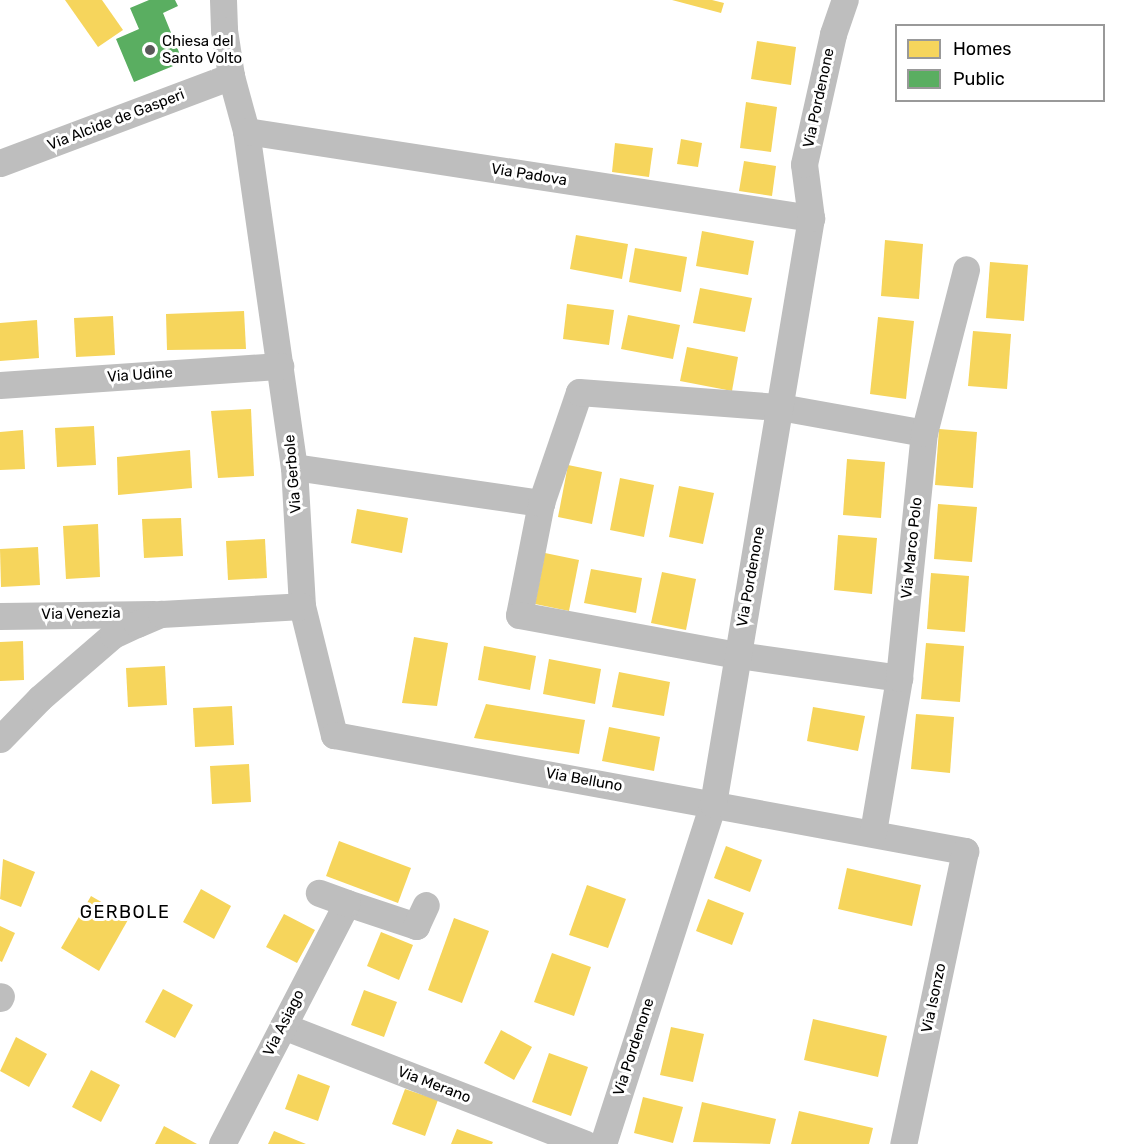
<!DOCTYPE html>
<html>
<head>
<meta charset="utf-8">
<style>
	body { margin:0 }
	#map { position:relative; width:1129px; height:1144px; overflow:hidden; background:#fff; font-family:Rubik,sans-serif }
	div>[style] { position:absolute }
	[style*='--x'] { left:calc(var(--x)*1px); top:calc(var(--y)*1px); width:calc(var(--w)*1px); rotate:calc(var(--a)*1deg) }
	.homes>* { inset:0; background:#f6d55c }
	.public>* { inset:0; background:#5aae61 }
	.minor>* { height:27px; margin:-13.5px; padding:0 13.5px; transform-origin:13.5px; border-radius:13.5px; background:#bebebe }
	.dots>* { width:16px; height:16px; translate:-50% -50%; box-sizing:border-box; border:3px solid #fff; border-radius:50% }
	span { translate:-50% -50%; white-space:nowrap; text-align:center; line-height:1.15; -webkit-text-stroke:6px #fff; paint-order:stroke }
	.poi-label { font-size:15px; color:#000 }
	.left { translate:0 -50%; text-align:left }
	.street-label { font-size:15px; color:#000 }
	.quarter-label { font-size:18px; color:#000; letter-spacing:1.5px }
	.legend { position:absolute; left:895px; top:24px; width:210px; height:78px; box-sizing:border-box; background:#fff; border:2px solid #999; margin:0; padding:8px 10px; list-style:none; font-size:18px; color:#000 }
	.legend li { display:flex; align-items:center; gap:12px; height:30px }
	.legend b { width:30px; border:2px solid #999 }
</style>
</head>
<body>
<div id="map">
	<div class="homes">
		<div style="clip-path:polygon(65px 0,102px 0,123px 30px,98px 47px)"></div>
		<div style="clip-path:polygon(672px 0,712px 0,724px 3px,721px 13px)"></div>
		<div style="clip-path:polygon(757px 41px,796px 47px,791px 85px,751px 79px)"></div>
		<div style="clip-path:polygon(746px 102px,777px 107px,771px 152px,740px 148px)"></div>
		<div style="clip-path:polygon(681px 139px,702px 143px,698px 167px,677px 164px)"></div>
		<div style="clip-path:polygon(615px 143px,653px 148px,649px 177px,612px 172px)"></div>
		<div style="clip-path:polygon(744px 161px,776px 166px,772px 196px,739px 191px)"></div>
		<div style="clip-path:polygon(702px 231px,754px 241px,748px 275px,696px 266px)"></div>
		<div style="clip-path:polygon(576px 235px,628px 244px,622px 279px,570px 269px)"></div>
		<div style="clip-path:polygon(885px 240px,923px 244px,919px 299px,881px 296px)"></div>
		<div style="clip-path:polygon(635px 248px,687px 257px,681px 292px,629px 282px)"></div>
		<div style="clip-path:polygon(990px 262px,1028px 265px,1024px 321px,986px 318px)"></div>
		<div style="clip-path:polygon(700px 288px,752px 298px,745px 332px,693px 323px)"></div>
		<div style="clip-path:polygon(567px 304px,614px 310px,609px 345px,563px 339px)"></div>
		<div style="clip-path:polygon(244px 311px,246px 349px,167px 350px,166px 314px)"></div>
		<div style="clip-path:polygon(628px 315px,680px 325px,673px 359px,621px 349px)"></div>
		<div style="clip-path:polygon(113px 316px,115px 355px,76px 357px,74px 318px)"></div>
		<div style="clip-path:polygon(878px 317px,914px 321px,906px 399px,870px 394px)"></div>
		<div style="clip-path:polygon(37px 320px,39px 358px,0 361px,0 323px)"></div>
		<div style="clip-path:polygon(973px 331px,1011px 334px,1007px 389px,968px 386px)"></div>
		<div style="clip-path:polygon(687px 347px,738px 357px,732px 391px,680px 381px)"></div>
		<div style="clip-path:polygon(251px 409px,254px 476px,218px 478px,211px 411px)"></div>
		<div style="clip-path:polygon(94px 426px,96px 465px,57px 467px,55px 428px)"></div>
		<div style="clip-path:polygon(939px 429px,977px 432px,973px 488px,935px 485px)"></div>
		<div style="clip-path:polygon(23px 430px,25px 469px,0 470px,0 432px)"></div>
		<div style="clip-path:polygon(190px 450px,192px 488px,118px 495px,117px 457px)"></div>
		<div style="clip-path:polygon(847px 459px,885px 462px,881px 518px,843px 515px)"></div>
		<div style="clip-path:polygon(568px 465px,602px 472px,592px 524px,558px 517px)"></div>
		<div style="clip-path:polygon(620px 478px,654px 485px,644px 537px,610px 530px)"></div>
		<div style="clip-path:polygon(679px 486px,714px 493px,703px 544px,669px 537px)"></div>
		<div style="clip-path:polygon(938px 504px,977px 507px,972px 562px,934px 559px)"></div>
		<div style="clip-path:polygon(357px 509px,408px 518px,402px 553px,351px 543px)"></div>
		<div style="clip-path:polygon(181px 518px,183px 556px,144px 558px,142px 519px)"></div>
		<div style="clip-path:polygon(98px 524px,100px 577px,66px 579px,63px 526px)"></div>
		<div style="clip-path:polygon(838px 535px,877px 538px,872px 594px,834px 590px)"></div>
		<div style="clip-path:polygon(265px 539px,267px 578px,228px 580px,226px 541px)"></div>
		<div style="clip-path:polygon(38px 547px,40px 585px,1px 587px,0 549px)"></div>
		<div style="clip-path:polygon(545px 553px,579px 560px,569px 611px,535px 604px)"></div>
		<div style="clip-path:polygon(591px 569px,642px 578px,636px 613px,584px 603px)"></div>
		<div style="clip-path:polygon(662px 572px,696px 579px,686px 630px,651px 623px)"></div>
		<div style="clip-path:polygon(931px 573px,969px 576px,965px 632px,927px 629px)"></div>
		<div style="clip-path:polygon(414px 637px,448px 643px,437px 706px,402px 703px)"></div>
		<div style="clip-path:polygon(23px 641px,24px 680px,0 681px,0 642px)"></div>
		<div style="clip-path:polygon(926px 643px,964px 646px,960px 702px,921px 699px)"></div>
		<div style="clip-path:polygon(484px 646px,536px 656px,530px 690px,478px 680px)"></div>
		<div style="clip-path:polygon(549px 659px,601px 669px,595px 704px,543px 694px)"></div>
		<div style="clip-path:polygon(165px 666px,167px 705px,128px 707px,126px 668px)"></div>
		<div style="clip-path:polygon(619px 672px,670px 682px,664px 716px,612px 707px)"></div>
		<div style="clip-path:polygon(486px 704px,585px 720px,579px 754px,474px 738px)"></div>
		<div style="clip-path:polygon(232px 706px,234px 745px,195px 747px,193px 708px)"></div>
		<div style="clip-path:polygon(813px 707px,865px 716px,858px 751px,807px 741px)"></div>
		<div style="clip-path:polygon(916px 714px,954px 717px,950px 773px,911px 769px)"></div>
		<div style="clip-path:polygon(609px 727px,660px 737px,654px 771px,602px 761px)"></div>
		<div style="clip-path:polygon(249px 764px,251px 802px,212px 804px,210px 766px)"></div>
		<div style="clip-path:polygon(339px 841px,411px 868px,398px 903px,326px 876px)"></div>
		<div style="clip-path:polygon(726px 846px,762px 860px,750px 892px,714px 878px)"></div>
		<div style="clip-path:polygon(3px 859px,35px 872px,21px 907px,0 899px)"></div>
		<div style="clip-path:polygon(847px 868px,921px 885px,912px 926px,838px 909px)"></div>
		<div style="clip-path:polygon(587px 885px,626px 899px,608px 948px,569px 935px)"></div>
		<div style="clip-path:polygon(201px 889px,231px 906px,214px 939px,183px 922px)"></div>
		<div style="clip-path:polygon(91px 896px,129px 918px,99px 971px,61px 948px)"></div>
		<div style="clip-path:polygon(708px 899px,744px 913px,732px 945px,696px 931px)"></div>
		<div style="clip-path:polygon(284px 914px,315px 930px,297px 963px,266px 947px)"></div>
		<div style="clip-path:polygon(454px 918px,489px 931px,462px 1003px,428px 990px)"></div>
		<div style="clip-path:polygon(0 926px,15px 933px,2px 962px,0 961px)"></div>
		<div style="clip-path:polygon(381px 932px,413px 945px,399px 980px,367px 966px)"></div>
		<div style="clip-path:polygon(552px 953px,591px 967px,574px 1016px,534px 1002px)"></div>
		<div style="clip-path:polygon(163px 989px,193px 1005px,175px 1038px,145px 1022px)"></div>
		<div style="clip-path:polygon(364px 990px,397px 1002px,384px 1037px,351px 1025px)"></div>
		<div style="clip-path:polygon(813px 1019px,887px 1036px,878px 1077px,804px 1060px)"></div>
		<div style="clip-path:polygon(671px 1027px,704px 1034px,693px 1082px,660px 1075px)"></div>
		<div style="clip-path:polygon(501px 1030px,532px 1047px,514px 1080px,484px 1063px)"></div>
		<div style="clip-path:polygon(16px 1037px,47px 1054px,29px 1087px,0 1071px)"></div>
		<div style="clip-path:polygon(549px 1053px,588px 1067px,571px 1116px,532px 1102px)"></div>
		<div style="clip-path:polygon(91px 1070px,120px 1085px,101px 1122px,72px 1107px)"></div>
		<div style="clip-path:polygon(298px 1074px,330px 1086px,318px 1121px,285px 1109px)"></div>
		<div style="clip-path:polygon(405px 1089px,438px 1100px,425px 1136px,392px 1124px)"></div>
		<div style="clip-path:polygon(643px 1097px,683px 1107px,673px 1143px,634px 1133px)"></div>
		<div style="clip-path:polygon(702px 1102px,776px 1119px,770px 1144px,693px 1142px)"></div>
		<div style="clip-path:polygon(799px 1111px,873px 1128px,869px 1144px,791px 1144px)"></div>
		<div style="clip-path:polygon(164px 1126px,197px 1144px,155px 1144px)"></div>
		<div style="clip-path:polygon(457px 1129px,493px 1142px,492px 1144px,451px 1144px)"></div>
		<div style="clip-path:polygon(274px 1131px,306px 1144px,268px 1144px)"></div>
	</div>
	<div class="public">
		<div style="clip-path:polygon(149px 0,175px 0,178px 6px,163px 13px,183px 62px,134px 82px,116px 39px,139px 29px,130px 8px)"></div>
	</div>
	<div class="minor">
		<div style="--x:223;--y:0;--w:30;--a:88"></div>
		<div style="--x:224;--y:30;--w:47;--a:81.3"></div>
		<div style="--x:231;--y:76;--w:57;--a:74.7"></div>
		<div style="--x:246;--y:131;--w:339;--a:81.9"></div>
		<div style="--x:294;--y:467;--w:139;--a:86.7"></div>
		<div style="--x:302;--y:606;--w:133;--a:76.1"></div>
		<div style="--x:334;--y:735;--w:642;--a:10.42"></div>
		<div style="--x:965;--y:851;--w:299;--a:101.9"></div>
		<div style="--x:246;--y:131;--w:572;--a:8.75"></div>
		<div style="--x:0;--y:163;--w:247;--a:-20.6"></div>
		<div style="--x:0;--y:385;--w:281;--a:-3.9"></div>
		<div style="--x:294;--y:467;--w:250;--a:8.3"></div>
		<div style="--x:541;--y:503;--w:114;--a:101.1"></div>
		<div style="--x:519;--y:615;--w:223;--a:10.4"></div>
		<div style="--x:738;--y:655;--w:163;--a:8.1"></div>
		<div style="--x:541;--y:503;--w:117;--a:-71.1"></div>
		<div style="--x:579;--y:392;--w:202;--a:4.3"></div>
		<div style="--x:780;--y:407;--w:146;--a:10.2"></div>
		<div style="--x:0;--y:616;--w:154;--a:-0.7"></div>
		<div style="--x:0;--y:739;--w:57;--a:-45.7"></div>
		<div style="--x:40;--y:698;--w:96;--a:-40.8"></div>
		<div style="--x:113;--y:635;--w:26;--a:-25"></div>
		<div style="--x:137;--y:624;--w:26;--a:-23"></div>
		<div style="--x:161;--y:614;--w:141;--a:-3.2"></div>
		<div style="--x:873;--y:832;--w:156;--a:-80.4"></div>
		<div style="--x:899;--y:678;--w:246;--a:-84.2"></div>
		<div style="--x:924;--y:433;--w:169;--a:-75.6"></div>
		<div style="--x:347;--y:903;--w:73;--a:18.4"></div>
		<div style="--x:416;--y:926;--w:23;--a:-65"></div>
		<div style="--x:0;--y:998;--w:2;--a:-63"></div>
		<div style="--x:283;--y:1026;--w:324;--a:21.3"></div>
		<div style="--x:222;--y:1144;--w:271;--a:-62.6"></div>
		<div style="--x:347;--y:903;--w:30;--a:-160"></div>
		<div style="--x:603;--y:1144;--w:357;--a:-72.1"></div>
		<div style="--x:713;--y:804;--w:594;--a:-80.51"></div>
		<div style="--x:811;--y:218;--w:54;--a:-97.4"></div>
		<div style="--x:804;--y:164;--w:133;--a:-77.4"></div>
		<div style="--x:833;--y:34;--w:36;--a:-71"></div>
	</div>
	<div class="dots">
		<div style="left:150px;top:50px;background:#595959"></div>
	</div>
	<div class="poi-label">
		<span class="left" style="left:162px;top:50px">Chiesa del<br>Santo Volto</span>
	</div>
	<div class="street-label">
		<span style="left:819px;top:98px;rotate:-78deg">Via Pordenone</span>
		<span style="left:116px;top:120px;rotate:-21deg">Via Alcide de Gasperi</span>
		<span style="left:529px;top:175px;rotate:9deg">Via Padova</span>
		<span style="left:140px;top:375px;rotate:-4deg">Via Udine</span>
		<span style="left:293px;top:474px;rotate:-95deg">Via Gerbole</span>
		<span style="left:912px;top:548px;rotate:-84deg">Via Marco Polo</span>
		<span style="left:751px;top:577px;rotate:-80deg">Via Pordenone</span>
		<span style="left:81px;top:614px;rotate:-1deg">Via Venezia</span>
		<span style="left:584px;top:780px;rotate:10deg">Via Belluno</span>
		<span style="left:934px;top:998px;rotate:-78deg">Via Isonzo</span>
		<span style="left:284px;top:1023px;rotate:-63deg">Via Asiago</span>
		<span style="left:634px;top:1047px;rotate:-72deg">Via Pordenone</span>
		<span style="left:434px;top:1085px;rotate:21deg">Via Merano</span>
	</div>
	<div class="quarter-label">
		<span style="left:125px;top:912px">GERBOLE</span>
	</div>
	<ul class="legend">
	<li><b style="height:16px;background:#f6d55c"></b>Homes</li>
	<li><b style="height:16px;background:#5aae61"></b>Public</li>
	</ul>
</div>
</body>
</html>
